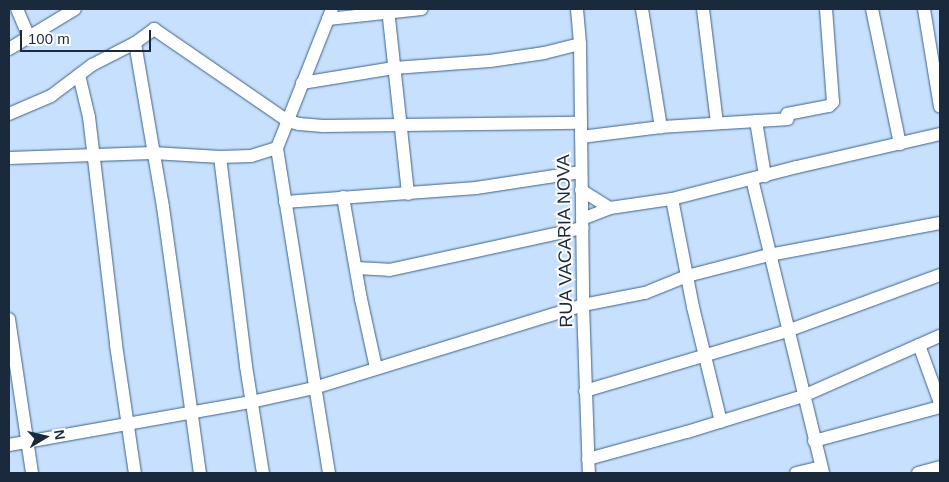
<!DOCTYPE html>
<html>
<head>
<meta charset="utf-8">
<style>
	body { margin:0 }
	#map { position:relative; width:949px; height:482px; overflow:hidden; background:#c7e0fd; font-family:Helvetica,sans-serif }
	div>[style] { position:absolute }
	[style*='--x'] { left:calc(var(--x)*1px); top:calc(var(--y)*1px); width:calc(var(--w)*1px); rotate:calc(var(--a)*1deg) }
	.roads { filter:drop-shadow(0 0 1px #3d618a) drop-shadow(0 0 1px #3d618a) }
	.minor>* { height:12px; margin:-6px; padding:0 6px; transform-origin:6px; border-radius:6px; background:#fff }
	span { translate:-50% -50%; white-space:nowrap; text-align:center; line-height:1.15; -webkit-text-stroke:4px #fefefe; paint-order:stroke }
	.street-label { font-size:18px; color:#1a2a3c }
	.frame { position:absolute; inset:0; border:10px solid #1a2a3c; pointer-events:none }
	.north { position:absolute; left:20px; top:412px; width:50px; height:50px; -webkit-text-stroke:4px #fefefe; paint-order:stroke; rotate:81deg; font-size:14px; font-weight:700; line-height:20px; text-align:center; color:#1a2a3c }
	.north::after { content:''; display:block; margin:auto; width:18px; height:22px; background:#1a2a3c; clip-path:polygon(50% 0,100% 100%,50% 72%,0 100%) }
	.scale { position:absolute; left:20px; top:30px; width:131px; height:22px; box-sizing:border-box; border:2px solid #1a2a3c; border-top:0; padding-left:6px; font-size:15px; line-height:18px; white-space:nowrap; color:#1a2a3c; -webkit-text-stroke:4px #fefefe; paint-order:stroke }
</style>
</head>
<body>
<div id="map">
	<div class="roads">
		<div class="minor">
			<div style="--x:17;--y:9;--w:30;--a:67"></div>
			<div style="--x:388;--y:9;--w:186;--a:83.8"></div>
			<div style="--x:577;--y:9;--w:35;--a:85"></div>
			<div style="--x:580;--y:44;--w:261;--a:89.3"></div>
			<div style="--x:583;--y:305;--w:168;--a:88"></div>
			<div style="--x:642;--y:9;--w:120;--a:80.9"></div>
			<div style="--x:703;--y:9;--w:115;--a:83"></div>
			<div style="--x:872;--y:9;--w:138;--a:78.3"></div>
			<div style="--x:924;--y:9;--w:99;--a:80.7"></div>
			<div style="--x:328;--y:19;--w:94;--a:-6.1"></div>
			<div style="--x:135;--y:43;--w:166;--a:80.3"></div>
			<div style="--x:163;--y:207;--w:269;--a:82.1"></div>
			<div style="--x:9;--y:49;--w:77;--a:-31.2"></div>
			<div style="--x:79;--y:75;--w:43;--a:76.6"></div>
			<div style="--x:89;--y:117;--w:230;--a:83.2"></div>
			<div style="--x:116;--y:345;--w:129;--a:81.6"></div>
			<div style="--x:302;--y:83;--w:93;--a:-9.3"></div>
			<div style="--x:394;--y:68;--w:96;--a:-4.2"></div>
			<div style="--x:490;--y:61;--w:55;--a:-8.4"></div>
			<div style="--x:544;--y:53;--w:37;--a:-14"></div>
			<div style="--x:9;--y:114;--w:46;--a:-23.2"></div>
			<div style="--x:51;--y:96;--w:51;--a:-37.1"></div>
			<div style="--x:92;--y:65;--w:48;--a:-27.1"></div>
			<div style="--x:135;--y:43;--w:24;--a:-36"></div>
			<div style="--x:154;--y:29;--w:163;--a:34.5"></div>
			<div style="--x:288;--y:121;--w:11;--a:15"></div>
			<div style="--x:299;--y:124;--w:24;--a:5"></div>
			<div style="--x:323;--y:126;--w:258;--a:-0.7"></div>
			<div style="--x:787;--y:114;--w:43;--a:-10.8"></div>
			<div style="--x:829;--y:106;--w:6;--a:-45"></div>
			<div style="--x:833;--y:102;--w:93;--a:-94.3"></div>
			<div style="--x:756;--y:121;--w:56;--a:80.7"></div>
			<div style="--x:581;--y:137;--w:81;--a:-7.1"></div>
			<div style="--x:661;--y:127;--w:127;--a:-3.6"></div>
			<div style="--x:220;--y:157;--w:211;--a:82.9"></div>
			<div style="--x:246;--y:366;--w:108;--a:81"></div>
			<div style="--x:9;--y:158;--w:144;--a:-2"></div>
			<div style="--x:153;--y:153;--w:67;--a:3.4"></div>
			<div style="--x:220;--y:157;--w:31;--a:-2"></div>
			<div style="--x:251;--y:156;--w:27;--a:-17"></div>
			<div style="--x:752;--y:179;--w:302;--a:76.4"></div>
			<div style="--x:581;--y:190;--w:34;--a:32"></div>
			<div style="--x:343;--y:197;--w:104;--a:80"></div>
			<div style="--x:361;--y:299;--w:71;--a:77.7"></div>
			<div style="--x:672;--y:199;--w:110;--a:79"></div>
			<div style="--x:693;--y:307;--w:118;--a:76.3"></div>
			<div style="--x:285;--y:202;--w:192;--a:-4.2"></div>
			<div style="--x:476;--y:188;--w:106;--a:-8.7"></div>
			<div style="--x:582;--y:219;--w:30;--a:-21"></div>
			<div style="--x:610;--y:208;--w:63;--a:-8.3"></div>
			<div style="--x:672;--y:199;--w:129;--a:-14.4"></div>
			<div style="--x:797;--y:167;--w:147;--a:-13"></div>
			<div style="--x:356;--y:268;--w:33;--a:3"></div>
			<div style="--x:389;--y:270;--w:198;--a:-12.3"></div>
			<div style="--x:9;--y:319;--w:156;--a:81.5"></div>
			<div style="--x:919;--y:345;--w:62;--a:70.1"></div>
			<div style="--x:585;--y:391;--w:211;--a:-16.5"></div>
			<div style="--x:787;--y:331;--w:163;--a:-20.1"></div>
			<div style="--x:814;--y:441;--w:131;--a:-15.1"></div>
			<div style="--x:9;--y:445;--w:246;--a:-10.1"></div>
			<div style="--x:251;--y:402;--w:65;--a:-12.5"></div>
			<div style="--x:314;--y:388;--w:282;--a:-17.1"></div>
			<div style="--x:583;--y:305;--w:63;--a:-11"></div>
			<div style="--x:645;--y:293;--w:45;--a:-22"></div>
			<div style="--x:687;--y:276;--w:85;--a:-14.4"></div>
			<div style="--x:769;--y:255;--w:174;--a:-10.6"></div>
			<div style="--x:588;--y:459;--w:103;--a:-15.3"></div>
			<div style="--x:687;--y:432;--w:121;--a:-17.2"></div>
			<div style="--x:803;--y:396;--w:150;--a:-23.7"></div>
			<div style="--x:329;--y:473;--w:329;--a:-99.1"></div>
			<div style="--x:277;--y:148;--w:149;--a:-68.4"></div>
			<div style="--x:796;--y:473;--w:26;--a:-13"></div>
			<div style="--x:918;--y:473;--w:23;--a:-15"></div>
		</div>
	</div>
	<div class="street-label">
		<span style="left:565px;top:241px;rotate:-91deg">RUA VACARIA NOVA</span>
	</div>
	<div class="frame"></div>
	<div class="north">N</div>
	<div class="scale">100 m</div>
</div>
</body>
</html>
